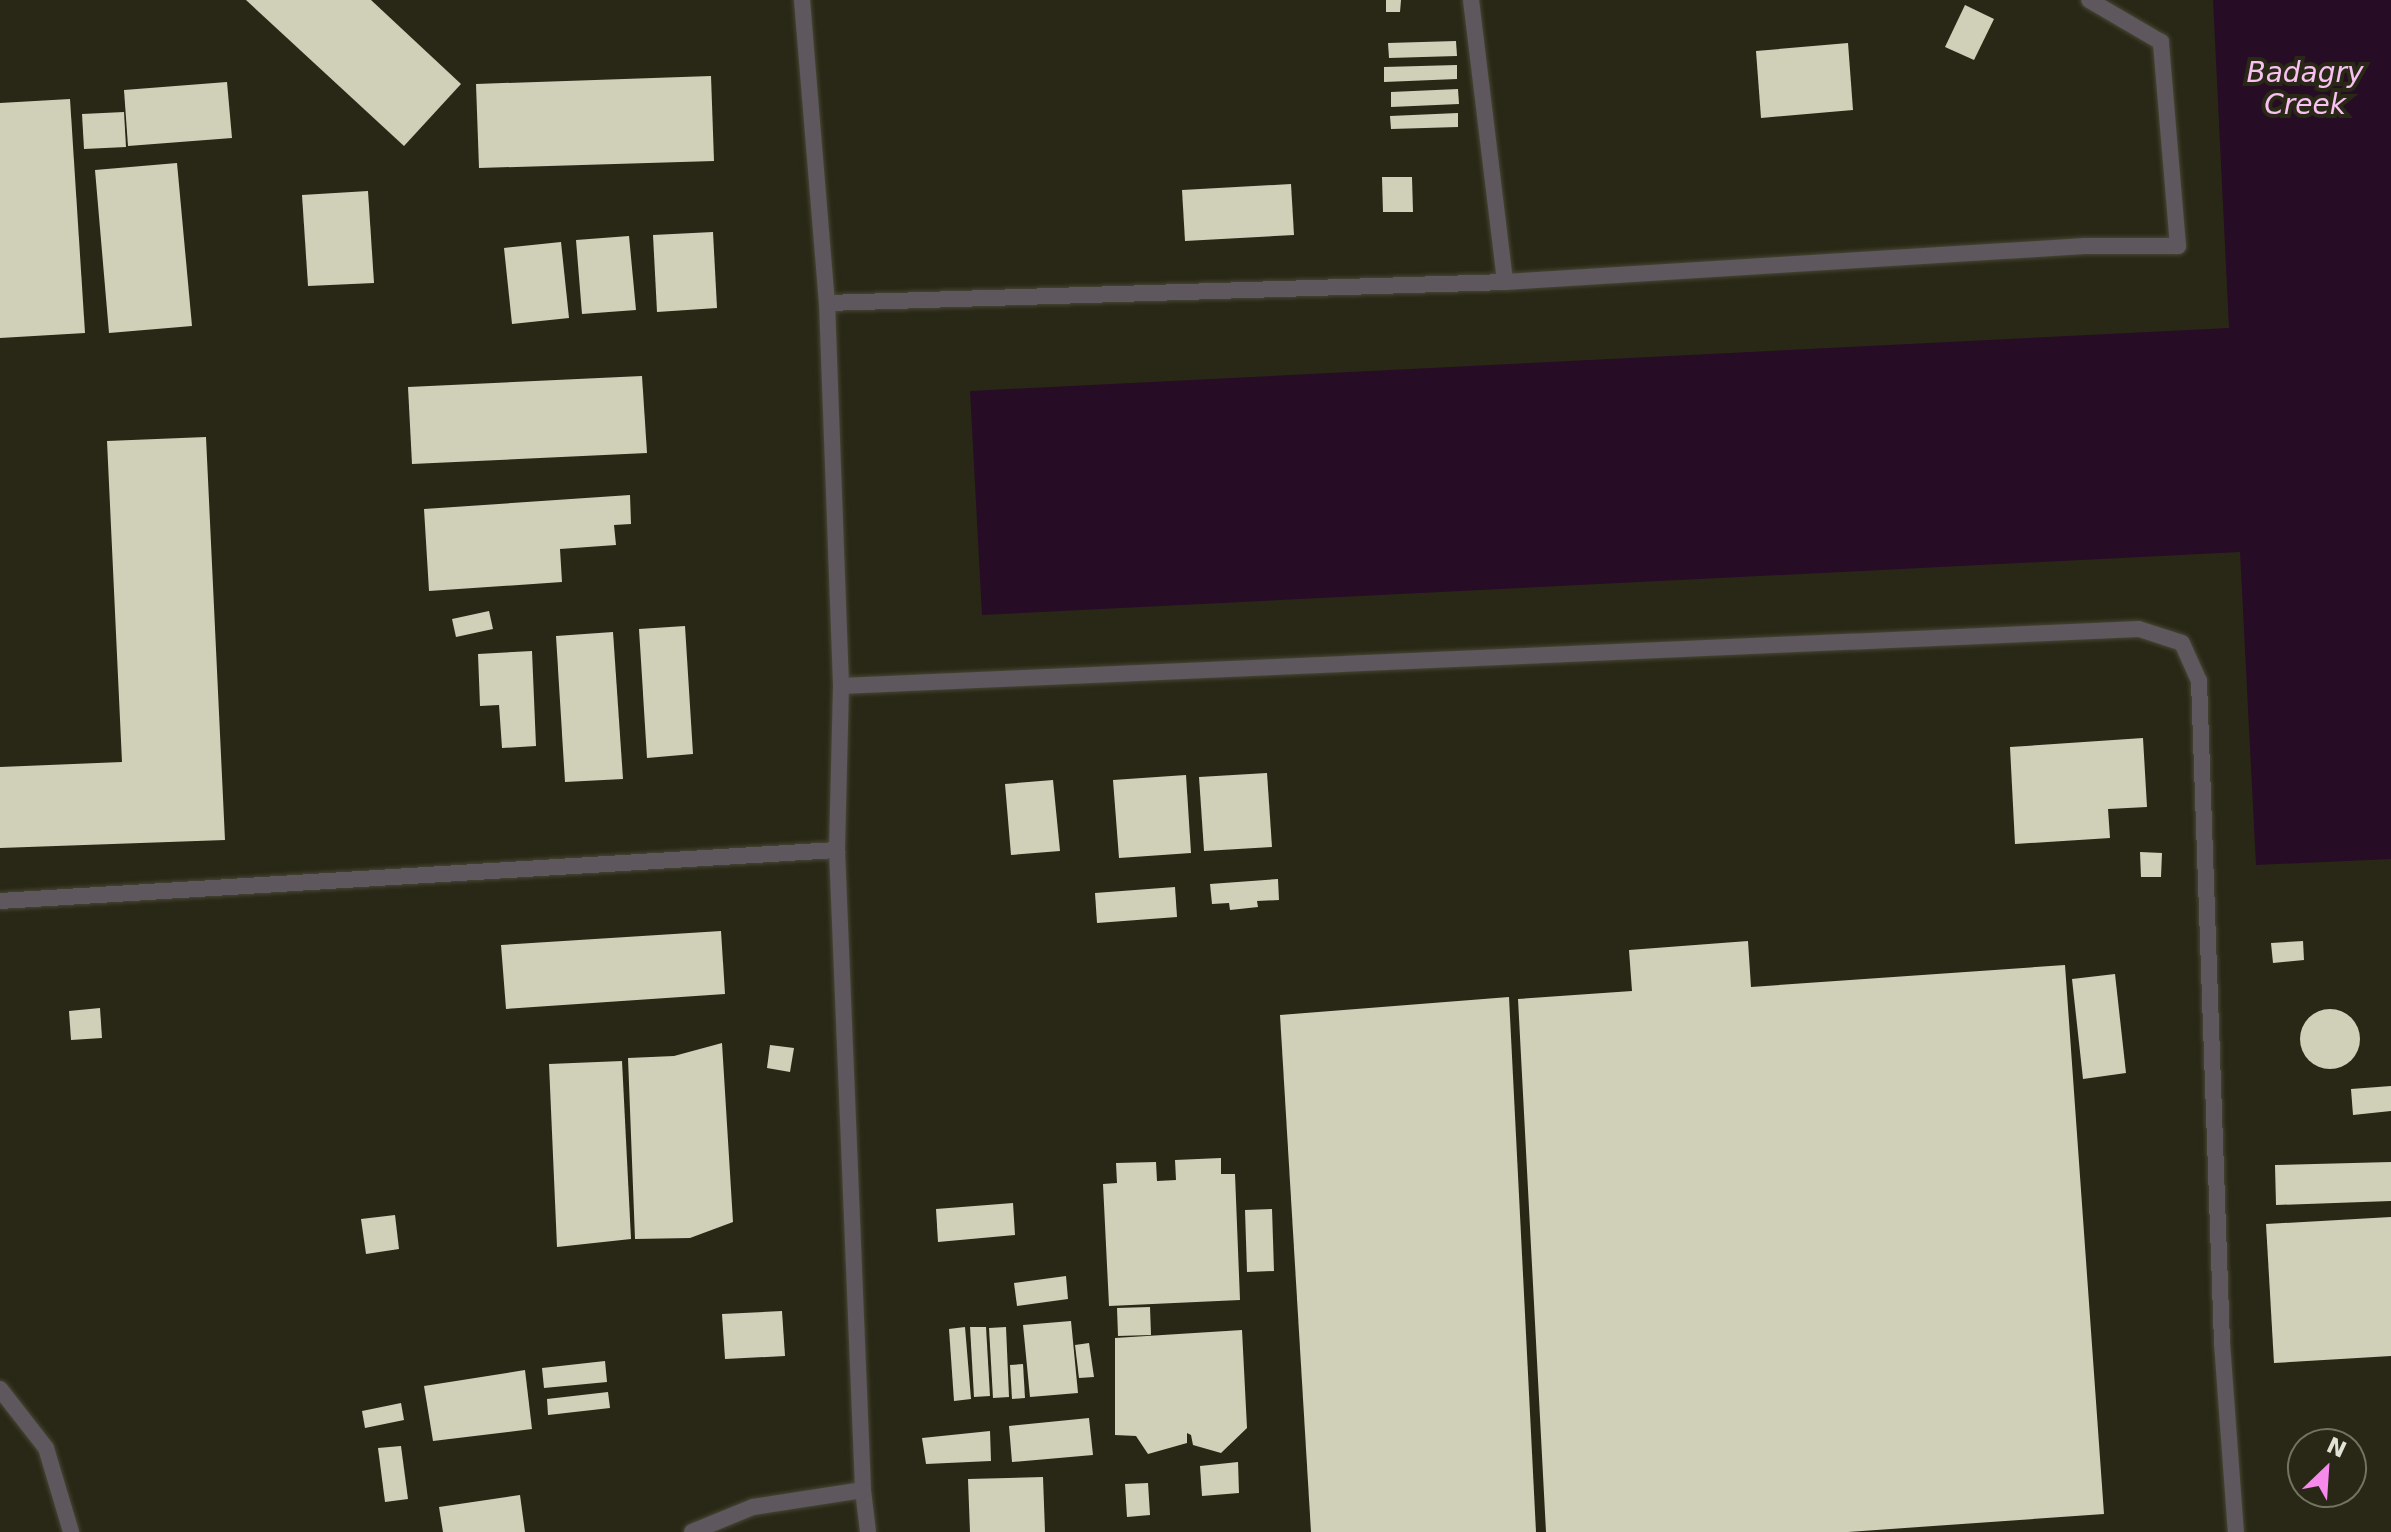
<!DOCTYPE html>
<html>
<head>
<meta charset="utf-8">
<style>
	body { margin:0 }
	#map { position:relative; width:2391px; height:1532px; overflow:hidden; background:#292816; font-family:"DejaVu Sans",sans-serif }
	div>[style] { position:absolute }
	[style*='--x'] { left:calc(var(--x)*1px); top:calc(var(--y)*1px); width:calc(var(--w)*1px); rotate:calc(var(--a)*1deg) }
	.water>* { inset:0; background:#270c25 }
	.building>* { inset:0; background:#d0d0b9 }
	.round { border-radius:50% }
	.roads { filter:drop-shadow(0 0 2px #474635) drop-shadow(0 0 2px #474635) }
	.service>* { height:16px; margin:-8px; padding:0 8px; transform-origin:8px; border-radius:8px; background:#5e575d }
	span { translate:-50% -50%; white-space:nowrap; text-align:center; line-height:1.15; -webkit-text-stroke:8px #292816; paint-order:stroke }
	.water-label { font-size:28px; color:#f9c1f2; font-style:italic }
	.north { position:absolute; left:2287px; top:1428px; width:80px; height:80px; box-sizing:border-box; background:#292816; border:2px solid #737263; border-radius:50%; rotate:25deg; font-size:22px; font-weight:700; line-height:32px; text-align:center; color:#e2e2d6 }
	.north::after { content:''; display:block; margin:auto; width:28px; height:36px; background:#f788ec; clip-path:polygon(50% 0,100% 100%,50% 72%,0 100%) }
</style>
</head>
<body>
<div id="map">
	<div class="water">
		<div style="clip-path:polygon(2213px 0,2391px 0,2391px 859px,2256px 865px,2240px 552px,982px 615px,970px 391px,2229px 328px)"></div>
	</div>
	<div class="building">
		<div style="clip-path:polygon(246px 0,371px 0,461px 84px,404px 146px)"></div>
		<div style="clip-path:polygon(1386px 0,1401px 0,1400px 12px,1386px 12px)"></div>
		<div style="clip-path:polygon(1965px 5px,1994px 19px,1974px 60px,1945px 47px)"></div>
		<div style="clip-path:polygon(1456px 41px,1457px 56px,1389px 58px,1388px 43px)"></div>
		<div style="clip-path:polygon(1848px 43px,1853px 110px,1761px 118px,1756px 51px)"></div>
		<div style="clip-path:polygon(1457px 65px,1457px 79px,1384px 82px,1384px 67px)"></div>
		<div style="clip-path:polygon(711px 76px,714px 161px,479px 168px,476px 84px)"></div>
		<div style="clip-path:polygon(227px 82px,232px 138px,128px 146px,124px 90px)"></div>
		<div style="clip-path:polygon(1458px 89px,1459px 104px,1391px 107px,1391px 92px)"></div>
		<div style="clip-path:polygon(70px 99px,85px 333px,0 338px,0 103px)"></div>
		<div style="clip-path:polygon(124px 112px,126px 147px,84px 149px,82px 114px)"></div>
		<div style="clip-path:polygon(1458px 113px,1458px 127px,1391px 129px,1390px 116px)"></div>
		<div style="clip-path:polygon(177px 163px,192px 326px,109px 333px,95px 170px)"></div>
		<div style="clip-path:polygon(1382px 177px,1412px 177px,1413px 212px,1383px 212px)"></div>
		<div style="clip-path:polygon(1291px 184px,1294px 235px,1185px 241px,1182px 190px)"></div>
		<div style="clip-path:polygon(368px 191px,374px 283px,308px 286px,302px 195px)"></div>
		<div style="clip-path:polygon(713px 232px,717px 308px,657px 312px,653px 235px)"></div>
		<div style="clip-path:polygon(629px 236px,636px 310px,582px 314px,576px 240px)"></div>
		<div style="clip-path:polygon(561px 242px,569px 318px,512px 324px,504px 248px)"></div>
		<div style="clip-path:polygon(642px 376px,647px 453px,412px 464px,408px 387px)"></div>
		<div style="clip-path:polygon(206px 437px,225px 840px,0 848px,0 767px,122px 762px,107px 441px)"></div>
		<div style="clip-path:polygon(630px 495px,631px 524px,614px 525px,616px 545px,560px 549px,562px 582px,429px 591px,424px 509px)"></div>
		<div style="clip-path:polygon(489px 611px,493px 629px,456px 637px,452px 619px)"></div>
		<div style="clip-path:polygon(685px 626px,693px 754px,647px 758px,639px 629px)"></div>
		<div style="clip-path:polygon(613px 632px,623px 779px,565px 782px,556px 636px)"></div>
		<div style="clip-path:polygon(532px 651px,536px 746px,502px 748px,499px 705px,480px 706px,478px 654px)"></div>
		<div style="clip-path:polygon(2143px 738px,2147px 807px,2108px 809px,2110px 838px,2015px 844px,2010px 747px)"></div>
		<div style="clip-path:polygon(1267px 773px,1272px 847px,1204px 851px,1199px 777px)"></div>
		<div style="clip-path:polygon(1186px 775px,1191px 853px,1119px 858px,1113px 780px)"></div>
		<div style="clip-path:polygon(1053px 780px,1060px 851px,1011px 855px,1005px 784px)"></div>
		<div style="clip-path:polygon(2140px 852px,2162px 853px,2161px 877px,2141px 877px)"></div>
		<div style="clip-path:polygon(1278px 879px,1279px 900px,1257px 901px,1258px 907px,1230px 910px,1229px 903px,1212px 904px,1210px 884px)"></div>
		<div style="clip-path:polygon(1175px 887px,1177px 917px,1097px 923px,1095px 893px)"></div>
		<div style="clip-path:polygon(721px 931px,725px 994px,506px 1009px,501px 945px)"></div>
		<div style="clip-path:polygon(1748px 941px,1751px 987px,2065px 965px,2104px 1514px,1848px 1532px,1546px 1532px,1518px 999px,1632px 991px,1629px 950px)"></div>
		<div style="clip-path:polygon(2303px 941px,2304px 960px,2273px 963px,2271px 943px)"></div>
		<div style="clip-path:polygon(2115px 974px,2126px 1073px,2083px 1079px,2072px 979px)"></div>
		<div style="clip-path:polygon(1509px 997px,1536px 1532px,1311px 1532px,1280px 1015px)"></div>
		<div style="clip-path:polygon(100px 1008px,102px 1038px,71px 1040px,69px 1011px)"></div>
		<div class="round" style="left:2300px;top:1009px;width:60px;height:60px"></div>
		<div style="clip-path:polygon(722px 1043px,733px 1222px,690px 1238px,635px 1239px,628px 1058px,674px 1056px)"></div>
		<div style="clip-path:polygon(770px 1045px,794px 1048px,790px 1072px,767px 1068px)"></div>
		<div style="clip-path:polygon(622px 1061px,631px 1239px,557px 1247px,549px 1064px)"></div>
		<div style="clip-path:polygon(2391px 1086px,2391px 1111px,2353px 1115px,2351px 1089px)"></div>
		<div style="clip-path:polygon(1221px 1158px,1221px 1174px,1235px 1174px,1240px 1300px,1109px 1306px,1103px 1184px,1117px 1183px,1116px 1163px,1156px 1162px,1157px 1181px,1176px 1180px,1175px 1160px)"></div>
		<div style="clip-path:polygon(2391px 1162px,2391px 1201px,2276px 1205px,2275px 1165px)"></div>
		<div style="clip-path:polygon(1013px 1203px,1015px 1235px,938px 1242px,936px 1209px)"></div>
		<div style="clip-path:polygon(1272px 1209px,1274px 1271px,1247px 1272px,1245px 1210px)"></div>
		<div style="clip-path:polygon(395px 1215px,399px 1249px,366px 1254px,361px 1219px)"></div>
		<div style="clip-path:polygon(2391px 1217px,2391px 1356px,2274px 1363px,2266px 1224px)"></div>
		<div style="clip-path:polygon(1066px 1276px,1068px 1299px,1017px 1306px,1014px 1283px)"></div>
		<div style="clip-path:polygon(1150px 1307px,1151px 1335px,1118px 1336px,1117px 1308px)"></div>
		<div style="clip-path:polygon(782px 1311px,785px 1356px,725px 1359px,722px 1314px)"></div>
		<div style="clip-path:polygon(1071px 1321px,1078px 1393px,1030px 1397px,1023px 1325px)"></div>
		<div style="clip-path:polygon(965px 1327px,971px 1399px,954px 1401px,949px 1329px)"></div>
		<div style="clip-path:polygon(970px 1327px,986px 1327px,990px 1396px,974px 1397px)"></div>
		<div style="clip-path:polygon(1006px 1327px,1009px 1397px,993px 1398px,989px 1328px)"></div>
		<div style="clip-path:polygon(1242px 1330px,1247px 1428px,1221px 1453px,1193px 1445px,1191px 1435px,1187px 1433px,1187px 1443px,1148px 1454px,1136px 1436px,1115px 1435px,1115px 1338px)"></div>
		<div style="clip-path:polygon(1089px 1343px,1094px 1377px,1079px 1378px,1075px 1345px)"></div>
		<div style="clip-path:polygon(605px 1361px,607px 1382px,544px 1388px,542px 1368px)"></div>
		<div style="clip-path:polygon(1023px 1364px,1025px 1398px,1012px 1399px,1010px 1365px)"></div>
		<div style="clip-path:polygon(525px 1370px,532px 1429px,433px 1441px,424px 1386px)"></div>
		<div style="clip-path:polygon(608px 1392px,610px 1408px,548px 1415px,547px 1399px)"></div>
		<div style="clip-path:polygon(401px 1403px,404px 1420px,365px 1428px,362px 1411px)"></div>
		<div style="clip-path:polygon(1089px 1418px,1093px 1455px,1012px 1462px,1009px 1426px)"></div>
		<div style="clip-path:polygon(990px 1431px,991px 1461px,926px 1464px,922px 1438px)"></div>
		<div style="clip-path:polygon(401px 1446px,408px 1499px,385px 1502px,378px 1448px)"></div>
		<div style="clip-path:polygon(1238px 1462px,1239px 1493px,1202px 1496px,1200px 1466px)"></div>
		<div style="clip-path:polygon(1043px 1477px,1045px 1532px,970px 1532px,968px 1479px)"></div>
		<div style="clip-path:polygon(1148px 1483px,1150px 1515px,1127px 1517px,1125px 1484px)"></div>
		<div style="clip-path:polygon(520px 1495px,525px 1532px,443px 1532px,439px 1507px)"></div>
	</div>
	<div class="roads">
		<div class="service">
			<div style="--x:802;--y:0;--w:304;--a:85.3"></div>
			<div style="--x:827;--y:303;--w:383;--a:87.9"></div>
			<div style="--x:841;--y:686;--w:164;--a:91.4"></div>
			<div style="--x:837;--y:850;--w:641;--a:87.67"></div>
			<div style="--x:863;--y:1490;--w:42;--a:83.2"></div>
			<div style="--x:1471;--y:0;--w:284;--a:83.1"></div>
			<div style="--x:827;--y:303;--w:678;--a:-1.77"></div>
			<div style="--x:1505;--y:282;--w:581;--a:-3.55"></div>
			<div style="--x:2085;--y:246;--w:93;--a:0"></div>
			<div style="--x:2178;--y:246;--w:205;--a:-94.8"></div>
			<div style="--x:2161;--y:42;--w:83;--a:-149.7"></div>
			<div style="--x:841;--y:686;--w:1299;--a:-2.51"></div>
			<div style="--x:2139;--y:629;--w:45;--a:18"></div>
			<div style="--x:2182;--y:643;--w:42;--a:65.9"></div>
			<div style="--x:2199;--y:681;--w:662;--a:88.01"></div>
			<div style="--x:2222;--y:1343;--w:190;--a:85.8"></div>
			<div style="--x:0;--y:901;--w:839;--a:-3.49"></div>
			<div style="--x:0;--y:1389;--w:75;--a:52.1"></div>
			<div style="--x:46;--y:1448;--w:88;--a:73.4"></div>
			<div style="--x:692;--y:1532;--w:66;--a:-22.3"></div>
			<div style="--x:753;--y:1507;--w:111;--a:-8.8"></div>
		</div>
	</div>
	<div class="water-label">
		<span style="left:2305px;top:89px">Badagry<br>Creek</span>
	</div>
	<div class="north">N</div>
</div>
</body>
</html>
